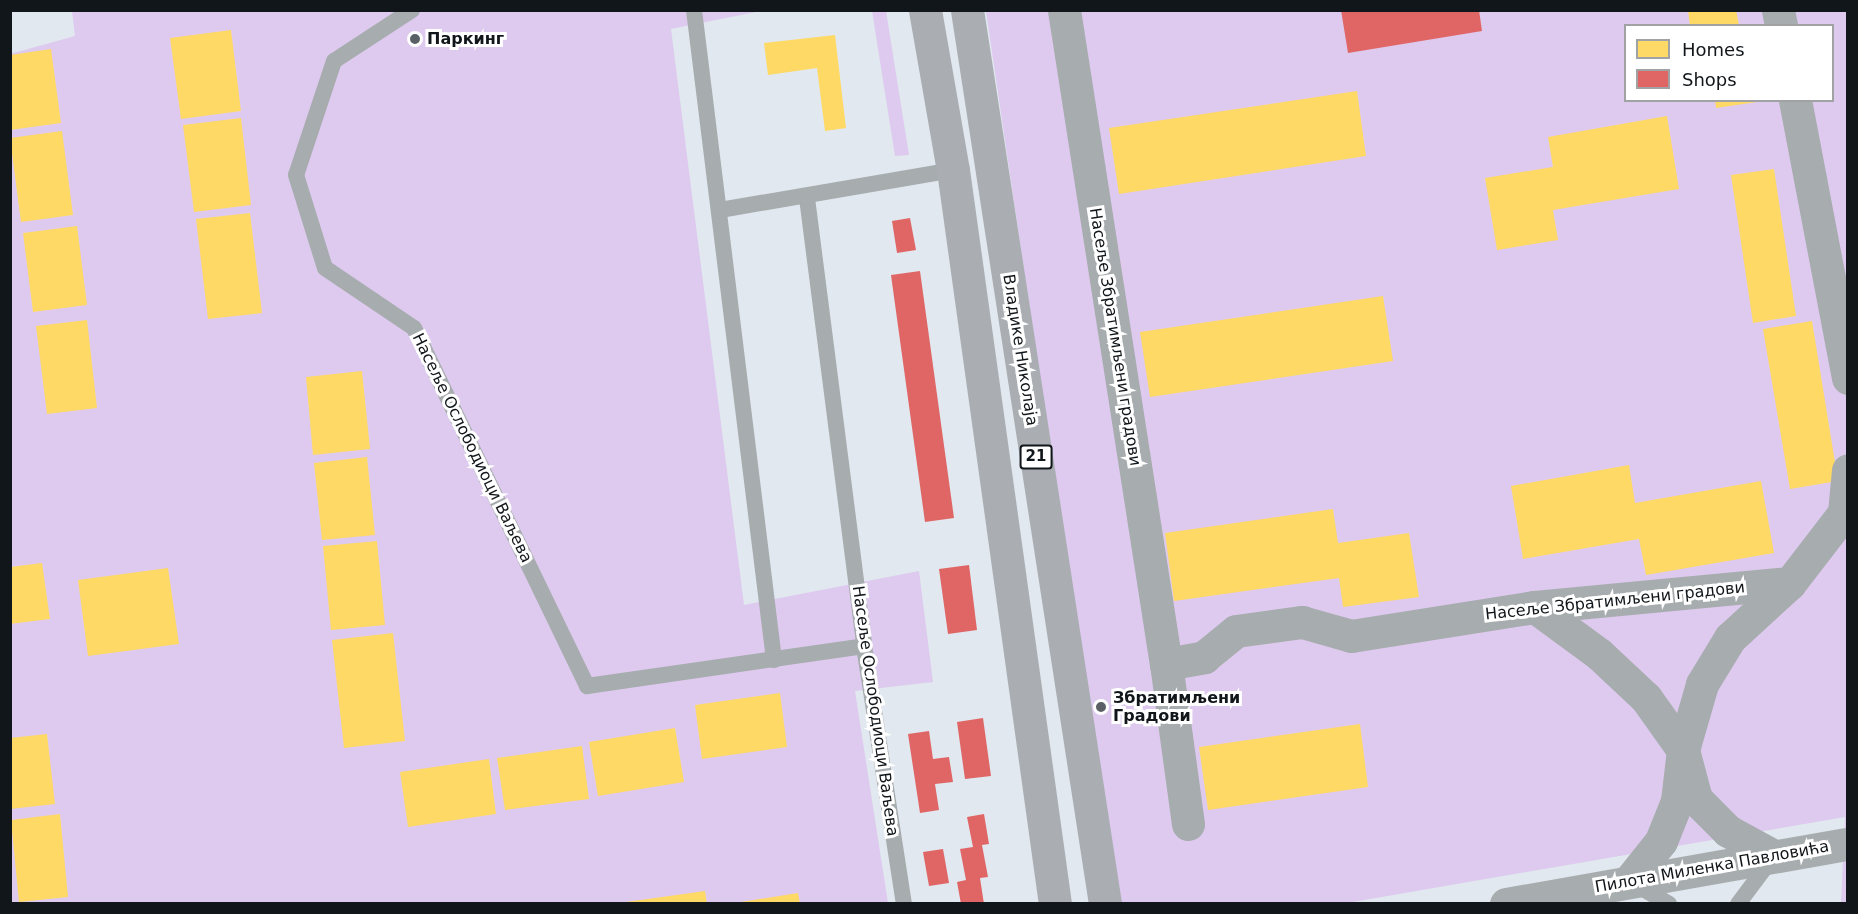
<!DOCTYPE html>
<html>
<head>
<meta charset="utf-8">
<style>
	body { margin:0 }
	#map { position:relative; width:1858px; height:914px; overflow:hidden; background:#e1e8ef; font-family:"DejaVu Sans",sans-serif }
	div>[style] { position:absolute }
	[style*='--x'] { left:calc(var(--x)*1px); top:calc(var(--y)*1px); width:calc(var(--w)*1px); rotate:calc(var(--a)*1deg) }
	.green>* { inset:0; background:#ddcaee }
	.homes>* { inset:0; background:#ffd966 }
	.shops>* { inset:0; background:#e06666 }
	.service>* { height:16px; margin:-8px; padding:0 8px; transform-origin:8px; border-radius:8px; background:#a7acae }
	.minor>* { height:33px; margin:-16.5px; padding:0 16.5px; transform-origin:16.5px; border-radius:16.5px; background:#a7acae }
	.primary>* { height:33px; margin:-16.5px; padding:0 16.5px; transform-origin:16.5px; border-radius:16.5px; background:#aaaeb3 }
	.dots>* { width:16px; height:16px; translate:-50% -50%; box-sizing:border-box; border:3px solid #fff; border-radius:50% }
	span { translate:-50% -50%; white-space:nowrap; text-align:center; line-height:1.15; -webkit-text-stroke:6px #fff; paint-order:stroke }
	.shield-label span { padding:2px 4px; background:#fff; border:2px solid; border-radius:4px; -webkit-text-stroke-width:0 }
	.shield-label { font-size:15px; color:#11161a; font-weight:700 }
	.poi-label { font-size:16px; color:#11161a; font-weight:700 }
	.left { translate:0 -50%; text-align:left }
	.street-label { font-size:16px; color:#11161a }
	.frame { position:absolute; inset:0; border:12px solid #11161a; pointer-events:none }
	.legend { position:absolute; left:1624px; top:24px; width:210px; height:78px; box-sizing:border-box; background:#fff; border:2px solid #a0a2a3; margin:0; padding:8px 10px; list-style:none; font-size:18px; color:#11161a }
	.legend li { display:flex; align-items:center; gap:12px; height:30px }
	.legend b { width:30px; border:2px solid #a0a2a3 }
</style>
</head>
<body>
<div id="map">
	<div class="green">
		<div style="clip-path:polygon(72px 11px,761px 11px,671px 29px,744px 605px,919px 571px,933px 682px,855px 691px,888px 903px,11px 903px,10px 54px,75px 36px)"></div>
		<div style="clip-path:polygon(872px 11px,886px 11px,909px 155px,895px 156px)"></div>
		<div style="clip-path:polygon(evenodd,986px 11px,1847px 11px,1847px 903px,1841px 903px,1845px 817px,1347px 903px,1117px 903px,986px 11px,1626px 26px,1832px 26px,1832px 100px,1626px 100px,1626px 26px)"></div>
	</div>
	<div class="homes">
		<div style="clip-path:polygon(1688px 10px,1736px 10px,1739px 26px,1690px 26px)"></div>
		<div style="clip-path:polygon(231px 30px,241px 111px,181px 119px,170px 38px)"></div>
		<div style="clip-path:polygon(835px 35px,846px 128px,825px 131px,817px 68px,768px 75px,764px 43px)"></div>
		<div style="clip-path:polygon(51px 49px,61px 123px,10px 130px,10px 55px)"></div>
		<div style="clip-path:polygon(1357px 91px,1366px 156px,1119px 194px,1109px 128px)"></div>
		<div style="clip-path:polygon(1715px 100px,1757px 100px,1757px 102px,1716px 108px)"></div>
		<div style="clip-path:polygon(1667px 116px,1679px 189px,1553px 210px,1558px 240px,1497px 250px,1485px 178px,1553px 167px,1548px 137px)"></div>
		<div style="clip-path:polygon(241px 118px,251px 205px,194px 212px,183px 125px)"></div>
		<div style="clip-path:polygon(62px 131px,73px 215px,21px 222px,10px 138px)"></div>
		<div style="clip-path:polygon(1774px 169px,1796px 316px,1753px 323px,1731px 175px)"></div>
		<div style="clip-path:polygon(250px 213px,262px 313px,208px 319px,196px 219px)"></div>
		<div style="clip-path:polygon(77px 226px,87px 305px,33px 312px,23px 233px)"></div>
		<div style="clip-path:polygon(1383px 296px,1393px 361px,1150px 397px,1140px 332px)"></div>
		<div style="clip-path:polygon(87px 320px,97px 408px,47px 414px,36px 326px)"></div>
		<div style="clip-path:polygon(1812px 321px,1838px 481px,1790px 489px,1763px 329px)"></div>
		<div style="clip-path:polygon(362px 371px,370px 449px,313px 455px,306px 377px)"></div>
		<div style="clip-path:polygon(367px 457px,375px 535px,322px 540px,314px 463px)"></div>
		<div style="clip-path:polygon(1629px 465px,1635px 503px,1761px 481px,1774px 553px,1646px 575px,1639px 539px,1523px 559px,1511px 486px)"></div>
		<div style="clip-path:polygon(1333px 509px,1338px 543px,1409px 533px,1419px 597px,1343px 607px,1339px 578px,1174px 601px,1165px 533px)"></div>
		<div style="clip-path:polygon(377px 541px,385px 625px,331px 630px,323px 546px)"></div>
		<div style="clip-path:polygon(42px 563px,50px 619px,10px 624px,10px 567px)"></div>
		<div style="clip-path:polygon(168px 568px,179px 644px,88px 656px,78px 580px)"></div>
		<div style="clip-path:polygon(393px 633px,405px 741px,344px 748px,332px 640px)"></div>
		<div style="clip-path:polygon(780px 693px,787px 747px,702px 759px,695px 705px)"></div>
		<div style="clip-path:polygon(1360px 724px,1368px 787px,1208px 810px,1199px 747px)"></div>
		<div style="clip-path:polygon(675px 728px,684px 782px,598px 796px,589px 742px)"></div>
		<div style="clip-path:polygon(47px 734px,55px 804px,10px 809px,10px 738px)"></div>
		<div style="clip-path:polygon(582px 746px,589px 799px,505px 810px,497px 758px)"></div>
		<div style="clip-path:polygon(489px 759px,496px 814px,408px 827px,400px 772px)"></div>
		<div style="clip-path:polygon(60px 814px,68px 897px,19px 902px,11px 820px)"></div>
		<div style="clip-path:polygon(705px 891px,707px 904px,626px 904px,626px 902px)"></div>
		<div style="clip-path:polygon(798px 893px,800px 904px,741px 904px,741px 902px)"></div>
	</div>
	<div class="shops">
		<div style="clip-path:polygon(1341px 10px,1479px 10px,1482px 31px,1348px 53px)"></div>
		<div style="clip-path:polygon(910px 218px,916px 250px,897px 253px,892px 221px)"></div>
		<div style="clip-path:polygon(920px 271px,954px 518px,925px 522px,891px 275px)"></div>
		<div style="clip-path:polygon(969px 565px,977px 630px,948px 634px,939px 569px)"></div>
		<div style="clip-path:polygon(983px 718px,991px 776px,965px 779px,957px 722px)"></div>
		<div style="clip-path:polygon(929px 731px,933px 759px,949px 757px,953px 782px,935px 784px,939px 810px,920px 813px,908px 734px)"></div>
		<div style="clip-path:polygon(984px 814px,989px 844px,982px 845px,988px 877px,980px 878px,984px 904px,961px 904px,957px 882px,966px 880px,960px 849px,973px 847px,967px 817px)"></div>
		<div style="clip-path:polygon(943px 849px,949px 883px,929px 886px,923px 852px)"></div>
	</div>
	<div class="service">
		<div style="--x:412;--y:10;--w:93;--a:146.8"></div>
		<div style="--x:334;--y:61;--w:120;--a:108.4"></div>
		<div style="--x:296;--y:175;--w:97;--a:72.7"></div>
		<div style="--x:325;--y:268;--w:107;--a:34"></div>
		<div style="--x:414;--y:328;--w:398;--a:64.2"></div>
		<div style="--x:587;--y:686;--w:280;--a:-8.2"></div>
		<div style="--x:694;--y:10;--w:655;--a:82.98"></div>
		<div style="--x:807;--y:198;--w:452;--a:82.7"></div>
		<div style="--x:864;--y:646;--w:261;--a:81.2"></div>
		<div style="--x:720;--y:210;--w:236;--a:-9.7"></div>
		<div style="--x:1638;--y:886;--w:36;--a:30"></div>
		<div style="--x:1738;--y:904;--w:54;--a:-53.3"></div>
	</div>
	<div class="minor">
		<div style="--x:1064;--y:10;--w:662;--a:81.14"></div>
		<div style="--x:1778;--y:10;--w:16;--a:79"></div>
		<div style="--x:1795;--y:100;--w:283;--a:79.2"></div>
		<div style="--x:1535;--y:607;--w:79;--a:36.3"></div>
		<div style="--x:1599;--y:654;--w:64;--a:43.1"></div>
		<div style="--x:1646;--y:698;--w:64;--a:54.6"></div>
		<div style="--x:1683;--y:750;--w:69;--a:-73.9"></div>
		<div style="--x:1702;--y:684;--w:54;--a:-58.7"></div>
		<div style="--x:1730;--y:638;--w:81;--a:-42.5"></div>
		<div style="--x:1790;--y:583;--w:88;--a:-52.4"></div>
		<div style="--x:1844;--y:513;--w:43;--a:-84.7"></div>
		<div style="--x:1188;--y:824;--w:162;--a:-97.8"></div>
		<div style="--x:1166;--y:664;--w:39;--a:-10"></div>
		<div style="--x:1204;--y:657;--w:41;--a:-39.1"></div>
		<div style="--x:1236;--y:631;--w:67;--a:-7.8"></div>
		<div style="--x:1302;--y:622;--w:51;--a:15.9"></div>
		<div style="--x:1351;--y:636;--w:186;--a:-9"></div>
		<div style="--x:1535;--y:607;--w:256;--a:-5.4"></div>
		<div style="--x:1629;--y:881;--w:51;--a:-51.3"></div>
		<div style="--x:1661;--y:841;--w:43;--a:-68.2"></div>
		<div style="--x:1677;--y:801;--w:51;--a:-83.3"></div>
		<div style="--x:1683;--y:750;--w:51;--a:75.1"></div>
		<div style="--x:1696;--y:799;--w:45;--a:45"></div>
		<div style="--x:1728;--y:831;--w:52;--a:28.5"></div>
		<div style="--x:1506;--y:904;--w:347;--a:-10"></div>
	</div>
	<div class="primary">
		<div style="--x:925;--y:10;--w:162;--a:80.1"></div>
		<div style="--x:953;--y:170;--w:741;--a:82.09"></div>
		<div style="--x:967;--y:10;--w:905;--a:81.22"></div>
	</div>
	<div class="dots">
		<div style="left:415px;top:39px;background:#5a6065"></div>
		<div style="left:1101px;top:707px;background:#5a6065"></div>
	</div>
	<div class="shield-label">
		<span style="left:1036px;top:457px">21</span>
	</div>
	<div class="poi-label">
		<span class="left" style="left:427px;top:39px">Паркинг</span>
		<span class="left" style="left:1113px;top:707px">Збратимљени<br>Градови</span>
	</div>
	<div class="street-label">
		<span style="left:1115px;top:337px;rotate:81deg">Насеље Збратимљени градови</span>
		<span style="left:1020px;top:350px;rotate:81deg">Владике Николаја</span>
		<span style="left:472px;top:448px;rotate:64deg">Насеље Ослободиоци Ваљева</span>
		<span style="left:1615px;top:601px;rotate:-6deg">Насеље Збратимљени градови</span>
		<span style="left:875px;top:711px;rotate:82deg">Насеље Ослободиоци Ваљева</span>
		<span style="left:1712px;top:867px;rotate:-10deg">Пилота Миленка Павловића</span>
	</div>
	<div class="frame"></div>
	<ul class="legend">
	<li><b style="height:16px;background:#ffd966"></b>Homes</li>
	<li><b style="height:16px;background:#e06666"></b>Shops</li>
	</ul>
</div>
</body>
</html>
